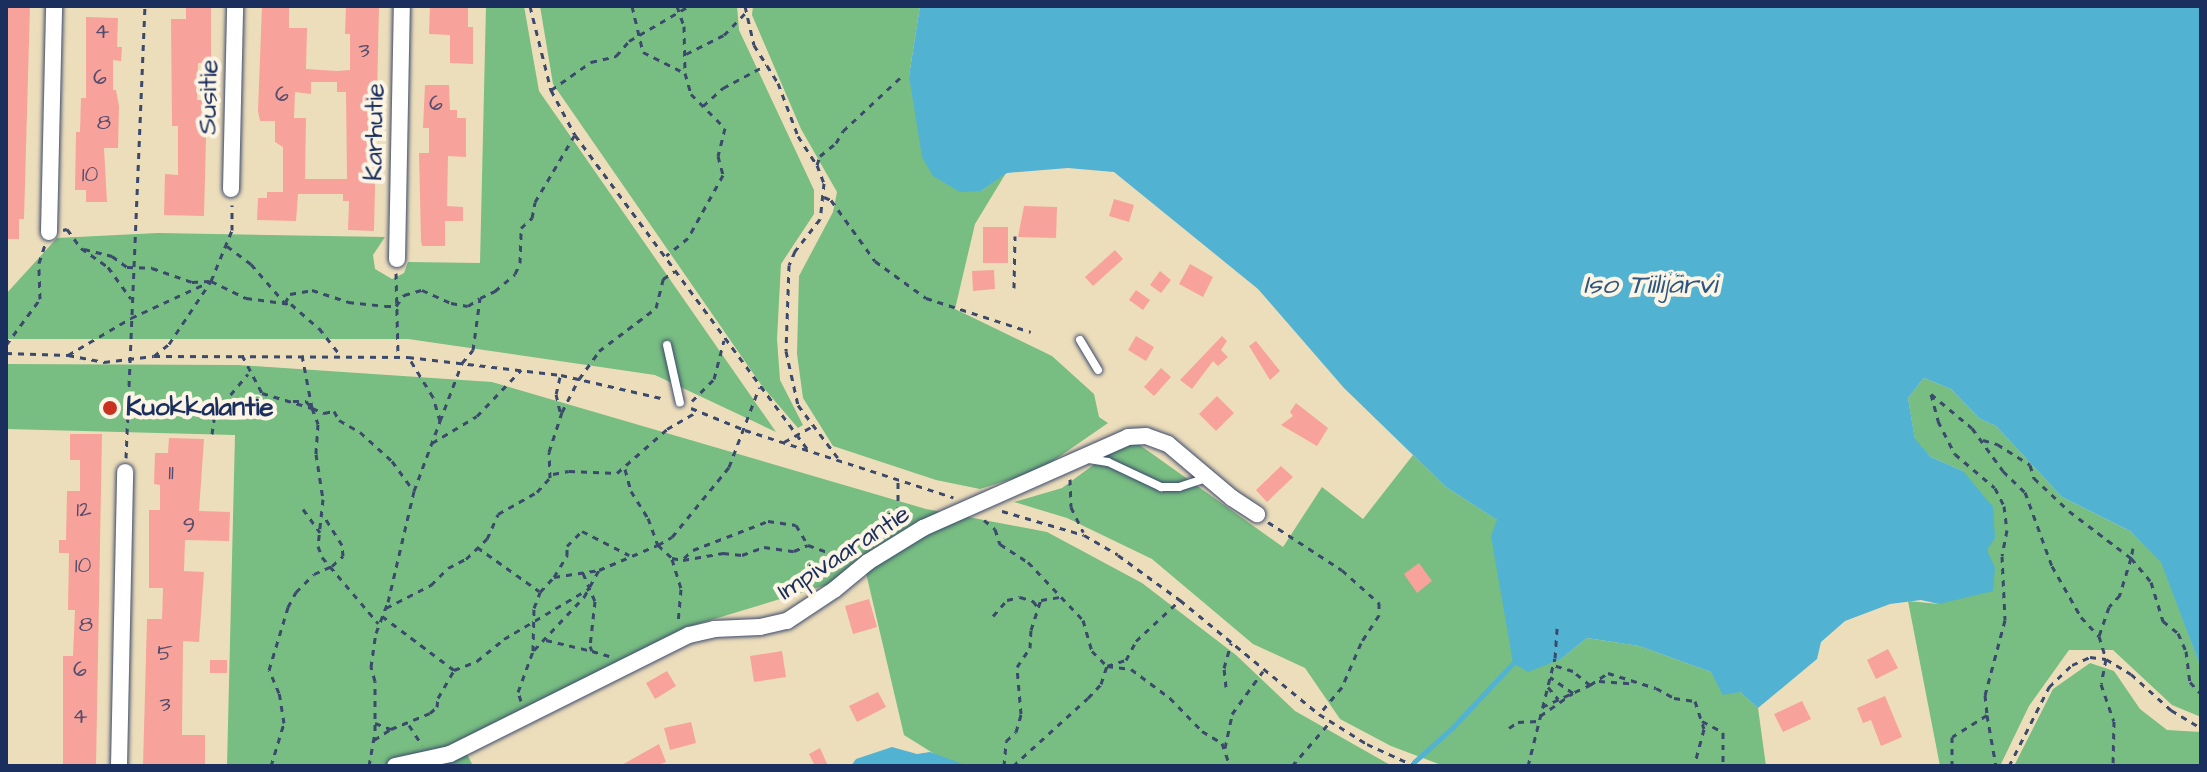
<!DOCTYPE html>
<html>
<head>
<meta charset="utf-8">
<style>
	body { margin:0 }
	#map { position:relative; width:2207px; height:772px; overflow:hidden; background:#eddebb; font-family:"Architects Daughter",sans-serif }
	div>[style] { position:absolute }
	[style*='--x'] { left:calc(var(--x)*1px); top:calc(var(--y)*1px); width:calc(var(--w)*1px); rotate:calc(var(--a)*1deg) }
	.forest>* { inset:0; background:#78bd81 }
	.water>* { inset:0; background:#52b2d1 }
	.stream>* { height:5px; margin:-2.5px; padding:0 2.5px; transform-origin:2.5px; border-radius:2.5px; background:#52b2d1 }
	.building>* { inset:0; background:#f7a29b }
	.path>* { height:3px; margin-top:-1.5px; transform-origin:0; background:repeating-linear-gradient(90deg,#3a496c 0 6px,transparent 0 12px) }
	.roads { filter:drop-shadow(0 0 2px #3a496c) drop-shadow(0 0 2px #3a496c) }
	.service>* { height:8px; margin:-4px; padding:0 4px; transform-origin:4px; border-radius:4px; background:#fff }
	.minor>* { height:16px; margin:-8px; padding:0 8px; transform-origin:8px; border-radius:8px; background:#fff }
	.dots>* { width:22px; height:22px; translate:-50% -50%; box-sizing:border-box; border:4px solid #fcf5e5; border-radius:50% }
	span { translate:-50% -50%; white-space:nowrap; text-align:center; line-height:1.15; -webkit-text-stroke:8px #fcf5e5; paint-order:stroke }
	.number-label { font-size:22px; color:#524c6d }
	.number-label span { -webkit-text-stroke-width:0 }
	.street-label { font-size:26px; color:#1b2f5e }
	.poi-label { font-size:26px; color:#1b2f5e; font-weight:700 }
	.left { translate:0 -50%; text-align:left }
	.water-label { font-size:28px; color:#2c5680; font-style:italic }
	.frame { position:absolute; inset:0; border:8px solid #1b2f5e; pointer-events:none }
</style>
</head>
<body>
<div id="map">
	<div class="forest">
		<div style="clip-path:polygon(486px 6px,524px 6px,539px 91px,776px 432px,655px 375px,408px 339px,6px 339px,6px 294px,57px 238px,158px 233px,385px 237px,373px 255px,375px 269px,392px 279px,404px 273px,408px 262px,480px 263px)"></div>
		<div style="clip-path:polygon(540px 6px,737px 6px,739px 30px,814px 190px,814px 214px,781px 264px,777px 339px,780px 380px,803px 425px,798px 428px,762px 386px,553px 84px)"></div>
		<div style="clip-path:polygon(753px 6px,920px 6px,909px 76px,981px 191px,1006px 173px,975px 224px,955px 309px,1052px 356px,1094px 394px,1099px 417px,1108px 423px,1040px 470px,980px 489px,936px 480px,833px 446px,803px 398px,797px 354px,799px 276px,833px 212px,837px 192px,801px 129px,752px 15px)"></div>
		<div style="clip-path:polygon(6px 364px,238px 365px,492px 382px,926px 509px,1047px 532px,1142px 583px,1236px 655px,1295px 711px,1392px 766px,968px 766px,944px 760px,904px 735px,866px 573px,691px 626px,461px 742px,473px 766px,227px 766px,235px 435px,6px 429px)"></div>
		<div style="clip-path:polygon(1924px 378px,1951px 389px,1980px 419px,1996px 426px,2062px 497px,2130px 531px,2162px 562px,2201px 668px,2201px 717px,2172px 705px,2113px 650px,2069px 650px,2029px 706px,2000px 766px,1940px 766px,1908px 601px,1939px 604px,1987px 550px,1963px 471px,1931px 457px,1915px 440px,1908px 398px)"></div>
		<div style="clip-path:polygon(1130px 438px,1283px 547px,1322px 487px,1363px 519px,1413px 455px,1446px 487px,1497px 520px,1561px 659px,1587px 638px,1639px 646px,1711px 672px,1721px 688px,1740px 692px,1758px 708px,1766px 766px,1444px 766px,1391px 746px,1340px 719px,1305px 668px,1253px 644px,1152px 559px,1067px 518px,1014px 502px,1062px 488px)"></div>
		<div style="clip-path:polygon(2090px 663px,2114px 671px,2140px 709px,2167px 730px,2201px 732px,2201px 766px,2014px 766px,2053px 689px)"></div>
	</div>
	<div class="water">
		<div style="clip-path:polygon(920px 6px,2201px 6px,2201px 668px,2161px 562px,2130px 531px,2062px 497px,1996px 426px,1980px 419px,1951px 389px,1924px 378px,1908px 398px,1915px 439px,1931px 457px,1963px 471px,1993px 507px,1995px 538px,1987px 550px,1995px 568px,1993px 591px,1939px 604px,1921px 600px,1890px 604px,1845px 621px,1821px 642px,1817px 659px,1758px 708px,1740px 692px,1723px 695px,1711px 672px,1639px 646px,1587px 638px,1561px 659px,1528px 672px,1513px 663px,1491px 536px,1497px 520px,1446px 487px,1413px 455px,1344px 388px,1258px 289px,1114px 172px,1068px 168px,1007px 173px,981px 191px,960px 192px,933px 176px,922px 157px,909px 76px)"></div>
		<div style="clip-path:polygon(892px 747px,917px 754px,930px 752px,968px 766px,851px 766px,856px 759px)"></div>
	</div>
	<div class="stream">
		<div style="--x:1414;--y:762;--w:51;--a:-41.8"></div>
		<div style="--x:1452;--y:728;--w:89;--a:-46.8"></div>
	</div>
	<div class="building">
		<div style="clip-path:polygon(6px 6px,30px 6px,24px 219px,19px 219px,19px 239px,6px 239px)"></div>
		<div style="clip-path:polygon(186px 6px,211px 6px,211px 63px,198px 63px,197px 100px,207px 100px,204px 216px,164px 215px,165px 174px,178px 175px,178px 126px,172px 126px,171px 19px,186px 19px)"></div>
		<div style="clip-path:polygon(evenodd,262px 6px,289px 6px,289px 28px,307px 28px,306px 69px,337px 71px,350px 70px,350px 34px,345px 34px,346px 6px,379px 6px,374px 231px,348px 230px,349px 201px,343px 201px,343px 194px,298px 194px,296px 221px,257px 220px,258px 198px,267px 198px,267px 192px,283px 192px,283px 147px,275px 142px,275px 121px,260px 121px,258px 111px,262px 6px,311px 82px,337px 82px,337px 92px,346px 92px,347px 179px,305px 179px,306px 118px,294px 118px,295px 92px,311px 94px,311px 82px)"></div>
		<div style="clip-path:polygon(430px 6px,468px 8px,468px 27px,473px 27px,473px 64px,450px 63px,450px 35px,429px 34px)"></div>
		<div style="clip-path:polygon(86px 17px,118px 18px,117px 47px,122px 47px,121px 61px,113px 60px,113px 90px,116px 90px,119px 106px,118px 148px,104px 148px,107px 202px,86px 202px,86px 190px,75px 190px,76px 132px,80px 132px,81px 98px,86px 98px)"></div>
		<div style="clip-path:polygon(425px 85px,449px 85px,450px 110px,457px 110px,457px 118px,466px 118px,466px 157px,448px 156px,447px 206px,463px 207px,463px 221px,445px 221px,445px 246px,422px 246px,421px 240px,419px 153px,429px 153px,429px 128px,423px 128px)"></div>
		<div style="clip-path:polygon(1114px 199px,1134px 205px,1129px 222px,1109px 216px)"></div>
		<div style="clip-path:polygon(1024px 206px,1057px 207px,1056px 238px,1018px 237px)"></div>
		<div style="clip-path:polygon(983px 227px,1008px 227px,1008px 263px,983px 263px)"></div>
		<div style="clip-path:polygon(1115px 250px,1123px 259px,1093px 286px,1085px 277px)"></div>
		<div style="clip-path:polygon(1190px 264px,1213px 277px,1203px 297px,1179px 284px)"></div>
		<div style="clip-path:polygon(994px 270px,995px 289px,973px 291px,972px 271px)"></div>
		<div style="clip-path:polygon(1160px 271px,1171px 280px,1161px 293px,1150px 285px)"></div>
		<div style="clip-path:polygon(1136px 290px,1150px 300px,1143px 310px,1129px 300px)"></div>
		<div style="clip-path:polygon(1136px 336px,1154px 347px,1146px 361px,1128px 350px)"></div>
		<div style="clip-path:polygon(1222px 336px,1227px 341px,1221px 350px,1228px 357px,1218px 366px,1213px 361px,1192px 389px,1180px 380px)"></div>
		<div style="clip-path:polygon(1256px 341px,1280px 371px,1270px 380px,1249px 346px)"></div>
		<div style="clip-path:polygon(1161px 368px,1171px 377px,1154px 396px,1144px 387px)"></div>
		<div style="clip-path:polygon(1217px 396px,1234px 413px,1216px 431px,1199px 414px)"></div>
		<div style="clip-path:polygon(1296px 403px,1328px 428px,1317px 446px,1281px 425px,1293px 416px,1290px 412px)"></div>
		<div style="clip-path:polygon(70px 434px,102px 434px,96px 766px,63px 766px,63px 656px,73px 656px,75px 610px,68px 610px,69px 553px,59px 553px,59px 540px,66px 540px,67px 491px,80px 491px,80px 460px,70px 460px)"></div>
		<div style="clip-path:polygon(169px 438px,204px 439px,199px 511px,230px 512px,229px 541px,185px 540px,184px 571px,204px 572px,199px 642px,183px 641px,182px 735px,205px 735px,205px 766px,143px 766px,147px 619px,162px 619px,163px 588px,149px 588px,149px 510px,160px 510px,160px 485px,154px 484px,155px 453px,168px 453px)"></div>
		<div style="clip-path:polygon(1281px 466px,1293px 477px,1267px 502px,1256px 490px)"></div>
		<div style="clip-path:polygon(1419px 563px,1432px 581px,1417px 593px,1404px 574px)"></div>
		<div style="clip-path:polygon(869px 599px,877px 627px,853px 634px,845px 606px)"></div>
		<div style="clip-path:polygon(1888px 649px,1898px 668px,1876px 679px,1867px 660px)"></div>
		<div style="clip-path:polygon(782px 651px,786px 677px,754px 682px,750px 656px)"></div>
		<div style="clip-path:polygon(210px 660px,227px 660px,227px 673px,210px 673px)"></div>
		<div style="clip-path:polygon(667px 671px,676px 686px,655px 699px,646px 683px)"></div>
		<div style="clip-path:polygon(878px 692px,886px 707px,857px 722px,849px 706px)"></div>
		<div style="clip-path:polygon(1885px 696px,1902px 737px,1881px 746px,1871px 720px,1863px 723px,1857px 708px)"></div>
		<div style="clip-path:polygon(1802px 701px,1811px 719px,1783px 732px,1774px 714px)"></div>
		<div style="clip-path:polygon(691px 722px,696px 743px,670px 750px,664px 728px)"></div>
		<div style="clip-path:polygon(659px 744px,666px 762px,655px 766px,620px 766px)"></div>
		<div style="clip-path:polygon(820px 748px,828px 766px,815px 766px,809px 754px)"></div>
	</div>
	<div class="path">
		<div style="--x:530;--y:6;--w:87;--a:76"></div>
		<div style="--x:551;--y:90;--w:51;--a:61.9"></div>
		<div style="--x:575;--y:135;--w:390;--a:53.5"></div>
		<div style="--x:632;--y:6;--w:47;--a:76.6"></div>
		<div style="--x:643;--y:52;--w:47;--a:26.6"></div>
		<div style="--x:685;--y:73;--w:22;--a:74"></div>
		<div style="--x:691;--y:94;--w:48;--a:45"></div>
		<div style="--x:725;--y:128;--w:29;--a:104"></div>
		<div style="--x:718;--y:156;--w:20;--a:75"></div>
		<div style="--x:723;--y:175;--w:72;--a:119.1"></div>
		<div style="--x:688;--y:238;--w:28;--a:141"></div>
		<div style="--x:677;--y:6;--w:21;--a:71"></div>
		<div style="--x:684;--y:26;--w:47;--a:88.8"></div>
		<div style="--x:745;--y:6;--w:40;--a:77"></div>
		<div style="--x:754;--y:45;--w:45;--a:57.7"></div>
		<div style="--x:778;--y:83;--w:57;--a:69.3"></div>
		<div style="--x:798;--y:136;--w:35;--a:57"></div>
		<div style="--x:817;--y:165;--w:19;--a:69"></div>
		<div style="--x:824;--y:183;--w:36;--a:96"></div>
		<div style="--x:820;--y:219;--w:41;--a:128"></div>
		<div style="--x:795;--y:251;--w:15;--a:113"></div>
		<div style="--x:789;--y:265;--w:86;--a:92"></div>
		<div style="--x:786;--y:351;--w:55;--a:77.5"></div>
		<div style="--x:798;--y:405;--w:66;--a:53"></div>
		<div style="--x:686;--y:54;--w:42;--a:-26.6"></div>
		<div style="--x:724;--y:35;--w:32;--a:-46"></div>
		<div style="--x:551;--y:90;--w:49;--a:-35"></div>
		<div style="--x:591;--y:62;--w:26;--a:-13"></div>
		<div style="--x:616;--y:56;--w:20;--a:-49"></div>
		<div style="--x:629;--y:41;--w:69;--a:-30.3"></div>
		<div style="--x:703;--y:106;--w:27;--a:-42"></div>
		<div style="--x:723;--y:88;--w:49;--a:-28.1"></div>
		<div style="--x:817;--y:165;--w:9;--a:-72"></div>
		<div style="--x:820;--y:156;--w:21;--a:-39"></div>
		<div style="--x:836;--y:143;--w:14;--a:-60"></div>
		<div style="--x:843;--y:131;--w:81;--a:-43"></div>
		<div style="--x:824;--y:197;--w:8;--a:23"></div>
		<div style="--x:831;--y:200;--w:75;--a:54.2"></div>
		<div style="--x:875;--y:261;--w:63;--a:36"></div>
		<div style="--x:926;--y:298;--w:110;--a:17.9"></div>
		<div style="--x:63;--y:230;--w:4;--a:-14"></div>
		<div style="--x:67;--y:229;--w:24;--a:54"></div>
		<div style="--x:81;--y:248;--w:33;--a:35"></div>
		<div style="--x:108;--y:267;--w:39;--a:54"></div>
		<div style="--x:227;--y:246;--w:30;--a:37"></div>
		<div style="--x:251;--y:264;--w:50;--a:49"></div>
		<div style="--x:84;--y:249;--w:29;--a:14"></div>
		<div style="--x:112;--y:256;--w:19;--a:36"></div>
		<div style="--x:127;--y:267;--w:25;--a:2"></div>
		<div style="--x:152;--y:268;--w:42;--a:19.3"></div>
		<div style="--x:192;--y:282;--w:17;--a:-3"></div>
		<div style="--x:396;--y:273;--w:84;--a:88.6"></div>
		<div style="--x:1014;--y:288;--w:52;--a:-88.9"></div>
		<div style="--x:285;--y:303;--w:10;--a:-61"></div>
		<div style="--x:290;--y:294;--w:22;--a:-10"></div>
		<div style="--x:312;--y:290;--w:38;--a:18"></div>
		<div style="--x:348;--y:302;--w:37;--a:6"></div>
		<div style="--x:385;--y:306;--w:11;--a:0"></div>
		<div style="--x:396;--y:306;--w:14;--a:-54"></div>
		<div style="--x:404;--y:295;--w:19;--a:-16"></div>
		<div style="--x:422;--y:290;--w:32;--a:24"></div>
		<div style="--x:451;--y:303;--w:17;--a:10"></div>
		<div style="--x:468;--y:306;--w:14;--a:-34"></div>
		<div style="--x:6;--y:345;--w:57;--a:-53.5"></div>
		<div style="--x:40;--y:299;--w:36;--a:-92"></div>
		<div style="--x:39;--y:263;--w:19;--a:-72"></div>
		<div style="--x:6;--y:353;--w:62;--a:1.8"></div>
		<div style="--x:68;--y:355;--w:37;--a:11"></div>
		<div style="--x:104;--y:362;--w:50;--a:-6.8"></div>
		<div style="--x:154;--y:356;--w:254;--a:0.2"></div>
		<div style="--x:408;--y:357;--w:154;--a:6.7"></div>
		<div style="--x:561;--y:375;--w:107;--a:13"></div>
		<div style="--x:68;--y:355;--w:73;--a:-30.4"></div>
		<div style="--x:131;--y:318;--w:88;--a:-24.8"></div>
		<div style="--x:211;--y:281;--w:39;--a:26"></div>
		<div style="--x:246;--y:298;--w:45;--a:7.6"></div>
		<div style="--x:291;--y:304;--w:37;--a:41"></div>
		<div style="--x:319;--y:328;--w:34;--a:52"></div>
		<div style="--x:242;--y:355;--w:43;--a:62.2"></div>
		<div style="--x:262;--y:393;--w:52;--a:16.7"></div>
		<div style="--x:312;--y:408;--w:17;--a:69"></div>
		<div style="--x:318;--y:424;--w:30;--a:94"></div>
		<div style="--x:316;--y:454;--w:46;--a:81.2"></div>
		<div style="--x:323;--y:499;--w:47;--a:96.1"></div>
		<div style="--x:318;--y:546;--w:12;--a:70"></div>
		<div style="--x:322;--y:557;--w:87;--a:49.7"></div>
		<div style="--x:302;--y:355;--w:54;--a:79.3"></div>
		<div style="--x:312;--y:408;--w:13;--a:23"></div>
		<div style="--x:324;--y:413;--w:10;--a:-11"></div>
		<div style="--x:334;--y:411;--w:10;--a:61"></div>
		<div style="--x:339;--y:420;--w:24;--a:30"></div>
		<div style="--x:360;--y:432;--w:43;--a:42.2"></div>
		<div style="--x:392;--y:461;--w:36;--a:54"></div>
		<div style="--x:154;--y:356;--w:19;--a:-39"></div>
		<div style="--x:169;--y:344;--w:76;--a:-56.3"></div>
		<div style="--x:211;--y:281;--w:55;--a:-67.6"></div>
		<div style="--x:232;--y:230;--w:25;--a:-90"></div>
		<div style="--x:560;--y:377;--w:17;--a:103"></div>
		<div style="--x:556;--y:394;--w:23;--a:77"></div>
		<div style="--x:1931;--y:394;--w:53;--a:39.7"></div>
		<div style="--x:1972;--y:428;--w:53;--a:54.2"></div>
		<div style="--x:2003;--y:471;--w:30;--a:44"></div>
		<div style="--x:2025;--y:492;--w:79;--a:70"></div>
		<div style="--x:2052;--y:566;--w:59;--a:60.4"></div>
		<div style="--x:2081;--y:617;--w:26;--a:47"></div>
		<div style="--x:2099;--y:636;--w:24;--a:73"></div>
		<div style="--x:2106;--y:659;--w:25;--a:101"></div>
		<div style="--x:2101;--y:684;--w:39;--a:71"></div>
		<div style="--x:2114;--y:721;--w:45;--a:91.3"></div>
		<div style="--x:1931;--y:394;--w:28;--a:75"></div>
		<div style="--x:1938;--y:421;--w:37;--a:63"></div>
		<div style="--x:1955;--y:454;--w:52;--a:40.4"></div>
		<div style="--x:1995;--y:488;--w:20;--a:63"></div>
		<div style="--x:2004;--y:506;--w:24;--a:83"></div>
		<div style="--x:2007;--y:530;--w:26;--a:101"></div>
		<div style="--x:2002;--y:556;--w:64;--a:87.3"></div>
		<div style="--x:2005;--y:620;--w:78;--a:104.9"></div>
		<div style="--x:1985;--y:695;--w:20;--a:84"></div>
		<div style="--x:1987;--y:715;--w:41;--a:147.8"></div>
		<div style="--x:1952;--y:737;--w:29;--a:90"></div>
		<div style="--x:293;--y:401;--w:13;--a:0"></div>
		<div style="--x:306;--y:401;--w:8;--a:50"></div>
		<div style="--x:692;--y:401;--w:31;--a:-45"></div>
		<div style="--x:714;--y:379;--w:40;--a:-75.6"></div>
		<div style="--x:691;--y:408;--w:58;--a:22.2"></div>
		<div style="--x:745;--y:430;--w:219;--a:17.9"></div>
		<div style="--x:440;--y:421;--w:62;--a:-69.2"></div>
		<div style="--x:462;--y:363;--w:17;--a:-50"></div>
		<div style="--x:473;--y:350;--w:52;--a:-82.3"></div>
		<div style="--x:480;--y:298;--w:17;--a:-25"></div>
		<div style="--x:495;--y:291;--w:26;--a:-40"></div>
		<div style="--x:515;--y:274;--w:12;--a:-66"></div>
		<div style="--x:520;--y:263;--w:35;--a:-88"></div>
		<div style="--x:521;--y:228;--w:15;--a:-42"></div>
		<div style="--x:532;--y:218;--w:16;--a:-79"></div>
		<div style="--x:535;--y:202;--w:77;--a:-59.4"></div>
		<div style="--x:212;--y:434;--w:21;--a:-82"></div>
		<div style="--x:215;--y:413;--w:51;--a:-49.8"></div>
		<div style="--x:1983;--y:440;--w:15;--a:16"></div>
		<div style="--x:1997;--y:444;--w:39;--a:32"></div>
		<div style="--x:2030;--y:465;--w:14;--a:73"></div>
		<div style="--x:2034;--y:478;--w:48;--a:43.3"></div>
		<div style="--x:2069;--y:511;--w:78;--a:37.2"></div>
		<div style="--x:2131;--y:558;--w:39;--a:107"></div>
		<div style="--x:2120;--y:595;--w:16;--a:133"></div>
		<div style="--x:2109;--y:607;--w:31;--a:109"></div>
		<div style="--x:784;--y:442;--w:33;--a:-29"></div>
		<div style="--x:432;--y:443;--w:52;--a:-31"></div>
		<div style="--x:477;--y:416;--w:64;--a:-46.3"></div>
		<div style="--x:126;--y:458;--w:452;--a:-87.6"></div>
		<div style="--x:625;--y:469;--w:23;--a:75"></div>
		<div style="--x:631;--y:491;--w:32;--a:58"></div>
		<div style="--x:648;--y:518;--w:29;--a:70"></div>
		<div style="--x:658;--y:545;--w:16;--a:-30"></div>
		<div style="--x:672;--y:537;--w:90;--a:-50.8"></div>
		<div style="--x:729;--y:467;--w:85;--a:-69.2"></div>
		<div style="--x:550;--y:478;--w:26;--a:-92"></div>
		<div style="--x:549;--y:452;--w:42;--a:-72"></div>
		<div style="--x:562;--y:412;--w:37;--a:-63"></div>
		<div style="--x:579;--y:379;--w:34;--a:-54"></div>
		<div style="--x:599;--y:351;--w:71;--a:-37"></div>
		<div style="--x:656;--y:308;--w:30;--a:-76"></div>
		<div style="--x:663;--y:279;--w:14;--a:-34"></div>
		<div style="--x:1070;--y:479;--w:28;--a:88"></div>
		<div style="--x:1071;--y:507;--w:28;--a:64"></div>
		<div style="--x:303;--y:509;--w:29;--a:54"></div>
		<div style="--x:1002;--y:511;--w:85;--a:16.3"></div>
		<div style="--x:1084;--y:535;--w:39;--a:30"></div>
		<div style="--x:1118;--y:555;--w:77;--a:36"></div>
		<div style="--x:1180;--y:600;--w:180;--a:39.4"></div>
		<div style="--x:1319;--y:714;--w:57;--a:32"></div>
		<div style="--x:1367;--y:744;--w:53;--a:24.6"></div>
		<div style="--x:984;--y:520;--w:14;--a:39"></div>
		<div style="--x:995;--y:529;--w:16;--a:72"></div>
		<div style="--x:1000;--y:544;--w:33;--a:33"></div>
		<div style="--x:1028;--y:562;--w:80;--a:46.5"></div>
		<div style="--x:1083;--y:620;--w:32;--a:74"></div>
		<div style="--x:1092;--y:651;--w:21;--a:45"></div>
		<div style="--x:1107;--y:666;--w:24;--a:7"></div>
		<div style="--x:1131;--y:669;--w:49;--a:36.6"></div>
		<div style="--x:1170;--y:698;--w:46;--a:45.9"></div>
		<div style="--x:1202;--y:731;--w:23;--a:31"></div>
		<div style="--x:1222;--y:743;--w:24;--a:71"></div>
		<div style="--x:1268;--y:522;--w:88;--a:33"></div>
		<div style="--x:1342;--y:570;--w:50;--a:41.7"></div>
		<div style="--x:1379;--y:603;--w:12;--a:90"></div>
		<div style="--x:1379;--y:615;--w:33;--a:123"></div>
		<div style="--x:1361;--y:643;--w:48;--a:113.4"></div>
		<div style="--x:1342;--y:687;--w:35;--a:130"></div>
		<div style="--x:898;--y:524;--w:44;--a:-90"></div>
		<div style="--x:477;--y:547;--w:76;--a:35.4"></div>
		<div style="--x:2133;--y:548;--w:10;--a:101"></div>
		<div style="--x:2131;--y:558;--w:31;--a:50"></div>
		<div style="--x:2151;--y:582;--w:41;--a:72.9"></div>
		<div style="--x:2163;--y:621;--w:19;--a:39"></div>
		<div style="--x:2178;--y:633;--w:20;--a:66"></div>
		<div style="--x:2186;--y:651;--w:31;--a:83"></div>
		<div style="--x:2190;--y:682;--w:16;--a:47"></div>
		<div style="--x:684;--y:558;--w:12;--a:-42"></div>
		<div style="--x:693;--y:550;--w:80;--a:-21.1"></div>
		<div style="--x:768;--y:521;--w:28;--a:8"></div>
		<div style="--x:796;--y:525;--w:23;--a:59"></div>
		<div style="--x:672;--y:559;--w:31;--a:73"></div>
		<div style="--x:681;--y:589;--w:33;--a:95"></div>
		<div style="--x:583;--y:573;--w:30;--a:67"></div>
		<div style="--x:595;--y:601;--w:45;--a:96.3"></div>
		<div style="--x:590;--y:646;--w:5;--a:68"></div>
		<div style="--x:592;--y:651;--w:18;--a:16"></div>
		<div style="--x:554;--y:577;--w:26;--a:-59"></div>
		<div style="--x:567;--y:555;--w:9;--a:-90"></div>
		<div style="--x:567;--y:546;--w:21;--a:-45"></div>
		<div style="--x:582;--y:531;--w:53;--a:27.1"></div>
		<div style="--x:386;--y:608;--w:51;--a:-27.1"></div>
		<div style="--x:431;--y:585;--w:24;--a:-45"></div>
		<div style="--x:448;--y:568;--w:20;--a:-27"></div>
		<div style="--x:466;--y:559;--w:29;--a:-44"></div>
		<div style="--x:487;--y:539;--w:27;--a:-66"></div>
		<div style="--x:498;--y:514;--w:45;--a:-29.4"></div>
		<div style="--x:537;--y:492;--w:24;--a:-48"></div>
		<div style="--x:553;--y:474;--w:16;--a:-11"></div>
		<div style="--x:569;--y:471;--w:48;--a:2.4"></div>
		<div style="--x:617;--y:473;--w:67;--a:-41.3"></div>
		<div style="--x:667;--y:429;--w:36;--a:-30"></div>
		<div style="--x:382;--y:616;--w:90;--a:36.9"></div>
		<div style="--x:454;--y:670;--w:25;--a:-21"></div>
		<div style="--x:477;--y:661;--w:35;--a:-39"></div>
		<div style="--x:504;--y:639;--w:100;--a:-30.7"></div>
		<div style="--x:993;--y:616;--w:21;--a:-49"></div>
		<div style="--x:1007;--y:600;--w:13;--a:-13"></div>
		<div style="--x:1020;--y:597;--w:14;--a:17"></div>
		<div style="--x:1033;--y:601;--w:11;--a:52"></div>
		<div style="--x:546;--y:640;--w:47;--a:13.4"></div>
		<div style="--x:534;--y:650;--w:73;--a:-46.7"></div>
		<div style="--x:584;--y:597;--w:31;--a:-61"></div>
		<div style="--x:1599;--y:681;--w:31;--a:4"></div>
		<div style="--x:1590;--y:685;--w:22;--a:-34"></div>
		<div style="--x:1608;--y:673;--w:50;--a:17.4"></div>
		<div style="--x:1656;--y:688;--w:21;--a:29"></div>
		<div style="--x:1674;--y:698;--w:21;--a:8"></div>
		<div style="--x:1695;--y:701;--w:29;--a:72"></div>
		<div style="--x:1704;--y:729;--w:38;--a:105"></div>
		<div style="--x:1226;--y:687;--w:19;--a:-96"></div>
		<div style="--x:1224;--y:668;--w:26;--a:-74"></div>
		<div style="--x:1548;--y:687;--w:16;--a:50"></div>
		<div style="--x:521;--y:701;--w:9;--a:-108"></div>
		<div style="--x:518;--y:692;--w:44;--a:-69.9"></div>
		<div style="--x:533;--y:651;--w:43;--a:-88.7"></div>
		<div style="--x:534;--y:608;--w:17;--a:-69"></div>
		<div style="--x:540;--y:592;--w:21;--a:-47"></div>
		<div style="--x:554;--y:577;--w:46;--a:-8.8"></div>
		<div style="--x:599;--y:570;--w:64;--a:-23"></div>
		<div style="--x:658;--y:545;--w:19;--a:43"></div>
		<div style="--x:672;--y:558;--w:11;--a:10"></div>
		<div style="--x:683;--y:560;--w:41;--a:-9.9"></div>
		<div style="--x:723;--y:553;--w:19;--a:6"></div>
		<div style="--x:742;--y:555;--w:23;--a:-20"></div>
		<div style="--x:764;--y:547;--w:30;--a:8"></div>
		<div style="--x:794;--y:551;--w:15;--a:-23"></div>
		<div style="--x:808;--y:545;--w:29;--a:20"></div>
		<div style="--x:835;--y:555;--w:14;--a:0"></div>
		<div style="--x:1542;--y:707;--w:53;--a:-24.6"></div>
		<div style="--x:1590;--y:685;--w:22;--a:-141"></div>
		<div style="--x:1573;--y:671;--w:21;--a:-163"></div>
		<div style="--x:1987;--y:715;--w:52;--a:80"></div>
		<div style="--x:1540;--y:716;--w:40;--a:-34.9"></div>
		<div style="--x:1573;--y:693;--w:28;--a:-145"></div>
		<div style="--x:1702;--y:721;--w:24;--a:28"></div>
		<div style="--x:1723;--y:732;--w:34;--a:90"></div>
		<div style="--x:375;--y:723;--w:17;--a:21"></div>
		<div style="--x:409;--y:725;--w:24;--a:57"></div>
		<div style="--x:1509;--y:728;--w:11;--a:-34"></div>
		<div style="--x:1518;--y:722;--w:20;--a:-3"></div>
		<div style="--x:374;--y:740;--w:20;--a:-33"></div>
		<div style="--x:391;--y:729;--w:42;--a:-22.3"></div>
		<div style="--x:430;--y:713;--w:9;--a:-41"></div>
		<div style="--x:437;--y:707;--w:9;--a:-84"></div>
		<div style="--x:438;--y:698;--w:32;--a:-60"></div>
		<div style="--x:1225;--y:748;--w:35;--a:-78"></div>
		<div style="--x:1232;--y:714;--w:53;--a:-54.2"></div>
		<div style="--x:271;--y:766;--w:45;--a:-73.2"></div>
		<div style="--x:284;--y:723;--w:30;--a:-99"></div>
		<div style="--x:279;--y:693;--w:25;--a:-113"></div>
		<div style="--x:269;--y:670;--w:66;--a:-73.2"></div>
		<div style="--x:288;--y:607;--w:17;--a:-62"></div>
		<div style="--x:296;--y:592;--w:25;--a:-45"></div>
		<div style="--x:314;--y:574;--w:20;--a:-24"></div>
		<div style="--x:332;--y:566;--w:15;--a:-42"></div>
		<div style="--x:343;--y:556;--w:11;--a:-95"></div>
		<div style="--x:342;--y:545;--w:36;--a:-122"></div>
		<div style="--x:369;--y:766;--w:36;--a:-80"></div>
		<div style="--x:375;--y:731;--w:50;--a:-90"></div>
		<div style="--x:375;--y:681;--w:15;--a:-106"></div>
		<div style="--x:371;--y:667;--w:34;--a:-82"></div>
		<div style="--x:376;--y:633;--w:33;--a:-69"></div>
		<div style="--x:388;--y:602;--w:114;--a:-76.8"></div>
		<div style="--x:414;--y:491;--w:75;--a:-69.6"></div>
		<div style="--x:440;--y:421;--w:25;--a:-106"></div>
		<div style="--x:433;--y:397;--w:46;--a:-121.6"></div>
		<div style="--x:1004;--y:766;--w:25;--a:-85"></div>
		<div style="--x:1006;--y:741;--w:13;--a:-42"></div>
		<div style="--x:1016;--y:732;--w:19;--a:-74"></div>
		<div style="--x:1021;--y:714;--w:47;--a:-94.9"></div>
		<div style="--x:1017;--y:667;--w:23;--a:-56"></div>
		<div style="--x:1030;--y:648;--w:18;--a:-87"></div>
		<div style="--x:1031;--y:630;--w:32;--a:-72"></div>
		<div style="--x:1041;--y:600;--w:20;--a:-9"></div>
		<div style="--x:1013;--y:766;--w:101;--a:-42.2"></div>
		<div style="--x:1088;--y:698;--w:19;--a:-47"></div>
		<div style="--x:1101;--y:684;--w:19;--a:-72"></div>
		<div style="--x:1107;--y:666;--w:20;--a:-18"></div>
		<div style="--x:1126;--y:660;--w:21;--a:-62"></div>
		<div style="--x:1136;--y:641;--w:60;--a:-43"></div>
		<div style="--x:1292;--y:766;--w:58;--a:-49.2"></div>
		<div style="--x:1528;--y:766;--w:111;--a:-76"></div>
		<div style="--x:1555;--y:658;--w:32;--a:-86"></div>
		<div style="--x:2009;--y:766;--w:89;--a:-63.1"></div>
		<div style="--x:2049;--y:687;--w:32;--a:-44"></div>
		<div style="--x:2072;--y:665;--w:20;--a:-24"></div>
		<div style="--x:2090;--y:657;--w:16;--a:7"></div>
		<div style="--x:2106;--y:659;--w:29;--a:31"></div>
		<div style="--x:2131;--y:674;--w:54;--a:42"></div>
		<div style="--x:2171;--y:710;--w:35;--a:31"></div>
	</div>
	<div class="roads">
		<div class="service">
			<div style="--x:1080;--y:340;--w:35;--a:59"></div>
			<div style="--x:667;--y:345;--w:59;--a:77.4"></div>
			<div style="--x:1089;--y:459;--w:19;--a:9"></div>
			<div style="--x:1108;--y:462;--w:59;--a:25.3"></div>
			<div style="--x:1161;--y:487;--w:18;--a:0"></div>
			<div style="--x:1179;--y:487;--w:29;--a:-18"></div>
		</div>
		<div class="minor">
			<div style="--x:231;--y:189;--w:183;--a:-88.7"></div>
			<div style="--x:49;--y:232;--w:226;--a:-88.7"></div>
			<div style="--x:397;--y:259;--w:253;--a:-88.9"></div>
			<div style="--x:119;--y:766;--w:294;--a:-88.8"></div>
			<div style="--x:395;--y:766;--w:56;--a:-12.3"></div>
			<div style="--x:450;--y:754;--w:267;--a:-26.5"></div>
			<div style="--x:689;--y:635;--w:26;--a:-13"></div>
			<div style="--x:714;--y:629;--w:46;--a:-2.5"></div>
			<div style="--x:760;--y:627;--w:28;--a:-13"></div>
			<div style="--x:787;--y:621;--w:56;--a:-33.4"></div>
			<div style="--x:834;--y:590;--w:44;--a:-39.5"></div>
			<div style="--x:868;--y:562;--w:65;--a:-31.7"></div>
			<div style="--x:923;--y:528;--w:224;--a:-23.9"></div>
			<div style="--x:1128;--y:437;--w:18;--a:-3"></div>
			<div style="--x:1146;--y:436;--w:23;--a:20"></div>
			<div style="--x:1168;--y:444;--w:84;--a:40.2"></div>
			<div style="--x:1232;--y:498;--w:30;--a:33"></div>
		</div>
	</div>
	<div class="dots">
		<div style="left:110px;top:408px;background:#c8321e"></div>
	</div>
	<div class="number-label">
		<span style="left:102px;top:32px">4</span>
		<span style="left:364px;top:51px">3</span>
		<span style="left:100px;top:78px">6</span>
		<span style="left:282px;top:95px">6</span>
		<span style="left:436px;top:104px">6</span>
		<span style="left:104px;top:123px">8</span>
		<span style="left:90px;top:175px">10</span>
		<span style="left:171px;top:473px">11</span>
		<span style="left:84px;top:510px">12</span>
		<span style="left:189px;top:526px">9</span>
		<span style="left:83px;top:566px">10</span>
		<span style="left:86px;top:625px">8</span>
		<span style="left:165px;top:654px">5</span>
		<span style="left:80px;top:670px">6</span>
		<span style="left:165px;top:705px">3</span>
		<span style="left:80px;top:717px">4</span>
	</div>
	<div class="street-label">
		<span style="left:209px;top:97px;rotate:-89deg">Susitie</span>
		<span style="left:375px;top:132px;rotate:-89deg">Karhutie</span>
		<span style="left:844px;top:553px;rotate:-33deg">Impivaarantie</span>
	</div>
	<div class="poi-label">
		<span class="left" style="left:126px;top:408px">Kuokkalantie</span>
	</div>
	<div class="water-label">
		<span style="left:1650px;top:285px">Iso Tiilijärvi</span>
	</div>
	<div class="frame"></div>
</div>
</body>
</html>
